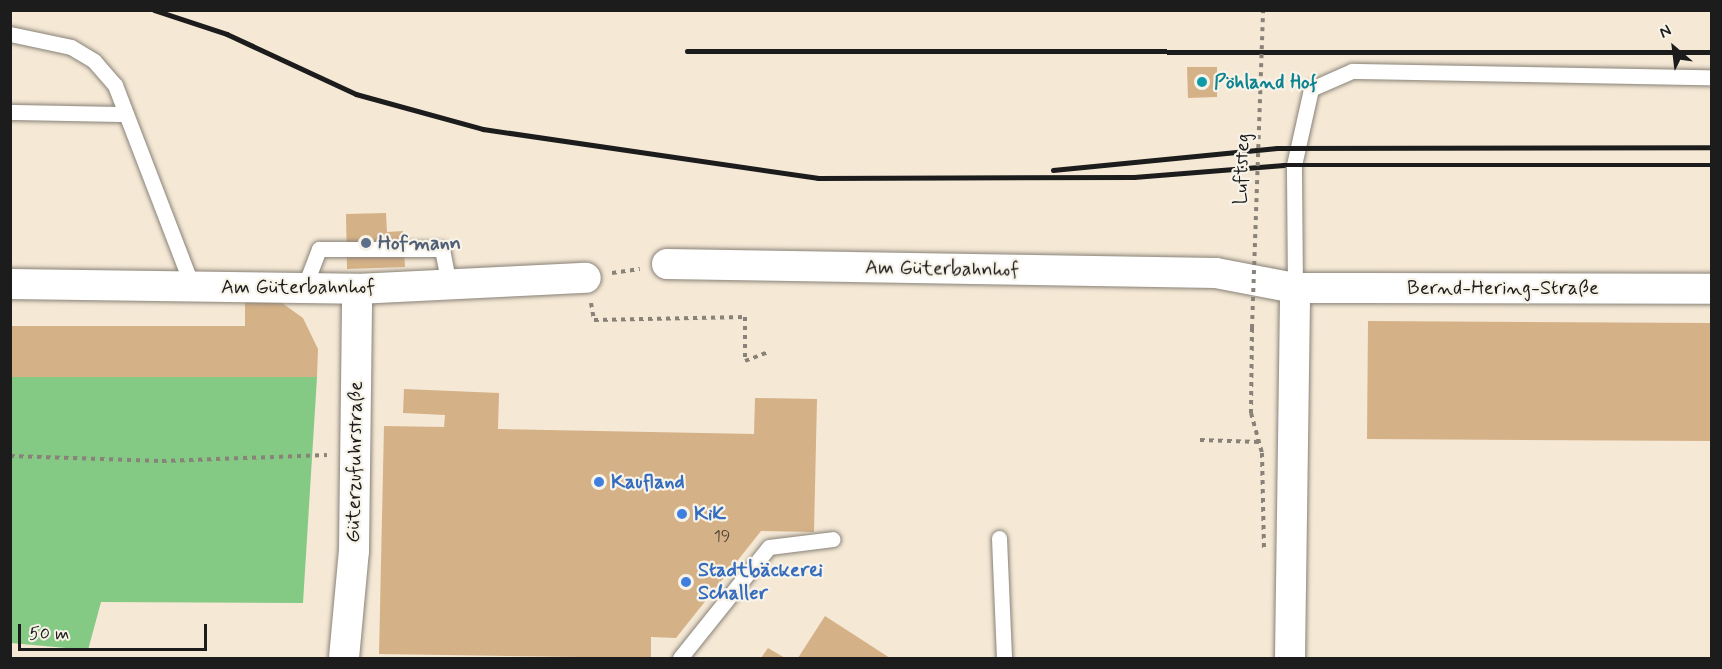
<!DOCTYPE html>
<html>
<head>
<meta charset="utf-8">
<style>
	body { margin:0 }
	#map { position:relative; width:1722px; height:669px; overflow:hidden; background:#f5e8d5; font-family:Mynerve,sans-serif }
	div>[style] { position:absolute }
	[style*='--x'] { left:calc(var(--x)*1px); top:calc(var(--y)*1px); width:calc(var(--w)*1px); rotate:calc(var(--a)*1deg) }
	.green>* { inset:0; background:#84c984 }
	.building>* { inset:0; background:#d5b187 }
	.path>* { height:4px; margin-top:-2px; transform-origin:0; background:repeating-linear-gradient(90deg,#888278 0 4.5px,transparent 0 9px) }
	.roads { filter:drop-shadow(0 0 2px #888278) drop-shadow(0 0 2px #888278) }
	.lane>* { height:15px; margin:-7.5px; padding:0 7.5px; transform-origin:7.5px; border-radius:7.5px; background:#fff }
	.street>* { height:30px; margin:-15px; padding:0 15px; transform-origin:15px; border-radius:15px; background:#fff }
	.rail>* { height:4.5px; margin:-2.25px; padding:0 2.25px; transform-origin:2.25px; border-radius:2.25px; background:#1c1c1c }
	.path-bridge>* { height:4px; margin-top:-2px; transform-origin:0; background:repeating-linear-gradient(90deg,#888278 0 4.5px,transparent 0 9px) }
	.dots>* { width:16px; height:16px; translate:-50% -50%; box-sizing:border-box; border:3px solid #f7f3e8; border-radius:50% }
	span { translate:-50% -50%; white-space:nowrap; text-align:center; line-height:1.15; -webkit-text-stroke:4.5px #f7f3e8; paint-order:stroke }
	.number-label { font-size:16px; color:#4a4137 }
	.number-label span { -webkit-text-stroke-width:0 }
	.culture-label { font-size:20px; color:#0d838f; font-weight:700 }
	.left { translate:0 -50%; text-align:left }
	.street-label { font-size:20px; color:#1c1c1c }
	.service-label { font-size:20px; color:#4e5e75; font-weight:700 }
	.shop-label { font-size:20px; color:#366cbe; font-weight:700 }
	.frame { position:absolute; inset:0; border:12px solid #1c1c1c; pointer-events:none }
	.north { position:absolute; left:1644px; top:18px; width:60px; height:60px; -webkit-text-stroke:4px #f7f3e8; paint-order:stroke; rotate:332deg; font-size:16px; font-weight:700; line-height:24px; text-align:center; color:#1c1c1c }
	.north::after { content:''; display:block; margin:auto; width:21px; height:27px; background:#1c1c1c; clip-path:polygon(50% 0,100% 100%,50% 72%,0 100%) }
	.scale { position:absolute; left:18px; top:624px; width:189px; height:27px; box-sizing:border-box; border:3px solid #1c1c1c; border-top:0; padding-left:8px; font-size:18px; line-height:21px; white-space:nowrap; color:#1c1c1c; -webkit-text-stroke:4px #f7f3e8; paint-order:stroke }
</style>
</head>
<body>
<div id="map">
	<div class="green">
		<div style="clip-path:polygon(10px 377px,317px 377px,303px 603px,101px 602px,88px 650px,11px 643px)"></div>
	</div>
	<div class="building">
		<div style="clip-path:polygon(1187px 67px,1217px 67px,1217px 97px,1188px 98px)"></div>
		<div style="clip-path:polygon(386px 213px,387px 232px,403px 231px,405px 267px,347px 269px,346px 214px)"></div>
		<div style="clip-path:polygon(245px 301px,282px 303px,303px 318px,318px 349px,317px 377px,10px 377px,10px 326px,245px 326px)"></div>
		<div style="clip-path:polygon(1368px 321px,1712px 323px,1712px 441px,1367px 439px)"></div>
		<div style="clip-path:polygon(404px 389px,499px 393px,498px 429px,754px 434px,755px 398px,817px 399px,814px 532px,761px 531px,676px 638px,651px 637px,651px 658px,379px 654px,384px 426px,444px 427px,445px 415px,403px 413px)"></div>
		<div style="clip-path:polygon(825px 616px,890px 658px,798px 658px)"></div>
		<div style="clip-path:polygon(768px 648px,785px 658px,761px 658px)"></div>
	</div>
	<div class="path">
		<div style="--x:612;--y:273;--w:28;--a:-8"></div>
		<div style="--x:591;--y:303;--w:17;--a:80"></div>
		<div style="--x:594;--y:320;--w:151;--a:-1.1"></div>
		<div style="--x:745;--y:317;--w:44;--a:90"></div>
		<div style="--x:745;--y:361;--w:25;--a:-21"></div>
		<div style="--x:1252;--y:328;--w:85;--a:90.7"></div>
		<div style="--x:1251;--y:413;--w:41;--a:74.6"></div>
		<div style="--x:1262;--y:453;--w:99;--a:88.8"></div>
		<div style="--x:1200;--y:440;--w:59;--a:1.9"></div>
		<div style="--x:10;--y:456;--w:152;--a:1.9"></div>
		<div style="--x:162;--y:461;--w:165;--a:-2.1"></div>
	</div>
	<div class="roads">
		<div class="lane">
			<div style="--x:10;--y:34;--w:62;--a:12"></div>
			<div style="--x:71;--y:47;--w:27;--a:31"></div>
			<div style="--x:94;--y:61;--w:32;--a:49"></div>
			<div style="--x:115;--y:85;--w:215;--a:69"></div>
			<div style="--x:10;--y:112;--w:115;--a:1"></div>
			<div style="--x:304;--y:288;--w:42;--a:-69"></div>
			<div style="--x:319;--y:249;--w:123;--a:0"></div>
			<div style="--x:442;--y:249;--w:38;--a:79"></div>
			<div style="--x:1295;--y:288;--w:123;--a:-90.5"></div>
			<div style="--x:1294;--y:165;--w:78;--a:-77.4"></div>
			<div style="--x:1311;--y:89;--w:45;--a:-23.7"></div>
			<div style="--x:1352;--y:71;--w:360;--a:1"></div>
			<div style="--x:999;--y:538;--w:120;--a:87.6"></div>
			<div style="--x:680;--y:658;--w:142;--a:-51.3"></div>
			<div style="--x:769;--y:547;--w:64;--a:-7.1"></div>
		</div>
		<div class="street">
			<div style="--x:667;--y:264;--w:549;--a:0.94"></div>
			<div style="--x:1216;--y:273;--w:80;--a:10.8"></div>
			<div style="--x:1295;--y:288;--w:417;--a:0.1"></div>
			<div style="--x:10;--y:284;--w:347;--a:0.8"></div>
			<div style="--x:357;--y:289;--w:229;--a:-2.8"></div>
			<div style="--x:344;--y:658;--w:107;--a:-84.7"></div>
			<div style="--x:354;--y:551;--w:262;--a:-89.3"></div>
			<div style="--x:1290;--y:658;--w:370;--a:-89.2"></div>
		</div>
	</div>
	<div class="rail">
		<div style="--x:154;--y:10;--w:77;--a:18.2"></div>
		<div style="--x:227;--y:34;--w:142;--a:24.9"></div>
		<div style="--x:356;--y:94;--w:132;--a:15.4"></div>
		<div style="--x:483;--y:129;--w:339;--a:8.3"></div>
		<div style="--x:818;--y:178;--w:316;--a:-0.2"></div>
		<div style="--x:1134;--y:177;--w:150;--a:-4.6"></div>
		<div style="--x:1284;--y:165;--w:428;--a:0"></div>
		<div style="--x:687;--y:51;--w:1025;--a:0.06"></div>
		<div style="--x:1053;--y:170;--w:225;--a:-5.6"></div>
		<div style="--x:1277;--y:148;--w:435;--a:-0.1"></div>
	</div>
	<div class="path-bridge">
		<div style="--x:1252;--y:328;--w:318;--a:-88"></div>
	</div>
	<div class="dots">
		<div style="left:1202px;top:82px;background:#0f9aa8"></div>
		<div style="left:366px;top:243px;background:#5c6f8a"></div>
		<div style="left:599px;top:482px;background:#3f7fe0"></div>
		<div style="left:682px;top:514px;background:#3f7fe0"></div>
		<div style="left:686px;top:582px;background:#3f7fe0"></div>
	</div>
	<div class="number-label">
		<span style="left:722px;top:537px">19</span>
	</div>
	<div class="culture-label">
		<span class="left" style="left:1214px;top:82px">Pöhland Hof</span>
	</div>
	<div class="street-label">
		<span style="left:1242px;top:169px;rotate:-88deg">Luftsteg</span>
		<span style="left:942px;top:269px;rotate:1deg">Am Güterbahnhof</span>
		<span style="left:298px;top:287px">Am Güterbahnhof</span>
		<span style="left:1503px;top:288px">Bernd-Hering-Straße</span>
		<span style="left:355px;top:462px;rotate:-89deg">Güterzufuhrstraße</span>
	</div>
	<div class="service-label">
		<span class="left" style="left:378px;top:243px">Hofmann</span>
	</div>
	<div class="shop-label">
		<span class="left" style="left:611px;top:482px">Kaufland</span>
		<span class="left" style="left:694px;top:514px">KiK</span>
		<span class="left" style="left:698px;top:582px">Stadtbäckerei<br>Schaller</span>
	</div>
	<div class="frame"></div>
	<div class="north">N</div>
	<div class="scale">50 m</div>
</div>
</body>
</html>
